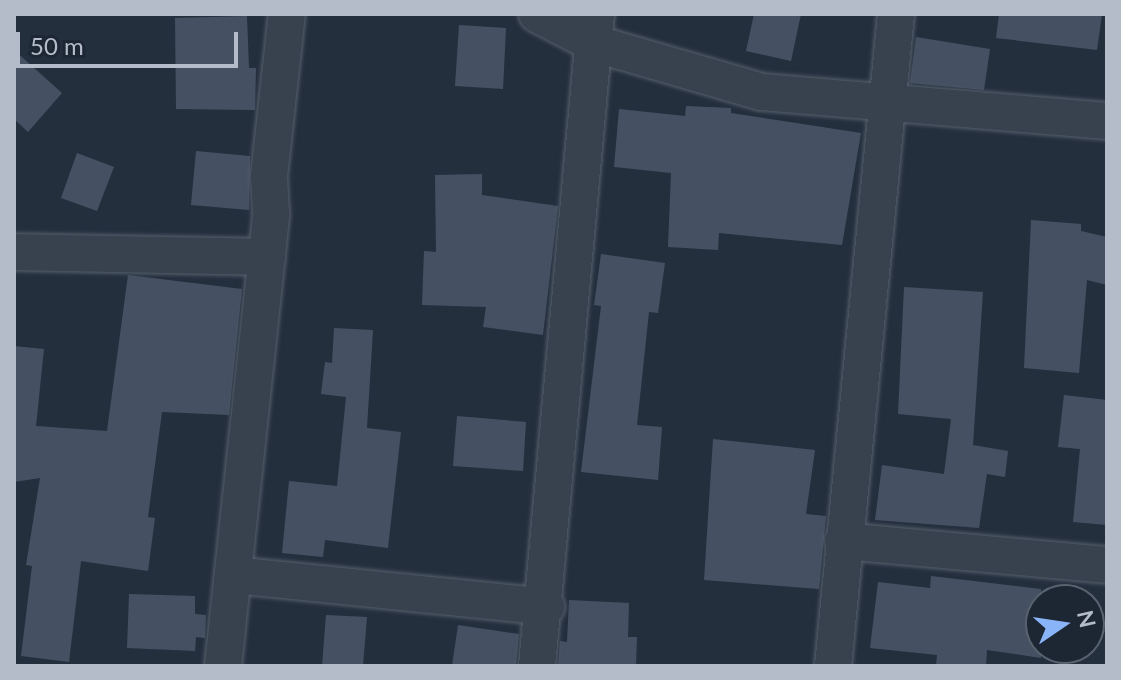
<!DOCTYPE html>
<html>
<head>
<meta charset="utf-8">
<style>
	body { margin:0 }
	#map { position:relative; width:1121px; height:680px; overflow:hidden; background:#242f3e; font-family:Lato,sans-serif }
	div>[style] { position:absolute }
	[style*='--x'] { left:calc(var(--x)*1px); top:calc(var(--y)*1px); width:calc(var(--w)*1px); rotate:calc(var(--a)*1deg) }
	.building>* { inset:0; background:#455162 }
	.roads { filter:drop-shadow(0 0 2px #565f6c) drop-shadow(0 0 2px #565f6c) }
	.minor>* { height:36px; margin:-18px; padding:0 18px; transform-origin:18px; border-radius:18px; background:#38414e }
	span { translate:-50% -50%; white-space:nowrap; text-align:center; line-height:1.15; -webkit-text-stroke:7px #1d2633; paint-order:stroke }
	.frame { position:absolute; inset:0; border:16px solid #b4bcc9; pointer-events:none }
	.north { position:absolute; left:1025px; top:584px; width:80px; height:80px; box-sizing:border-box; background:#1d2633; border:2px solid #59626f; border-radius:50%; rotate:77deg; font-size:22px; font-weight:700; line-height:32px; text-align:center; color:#b4bcc9 }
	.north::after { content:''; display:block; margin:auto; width:28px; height:36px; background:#8ab4f8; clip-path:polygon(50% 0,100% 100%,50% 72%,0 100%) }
	.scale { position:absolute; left:16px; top:32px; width:222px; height:36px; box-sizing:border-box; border:4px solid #b4bcc9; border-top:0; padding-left:10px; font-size:24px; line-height:28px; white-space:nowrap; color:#b4bcc9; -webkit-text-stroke:6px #1d2633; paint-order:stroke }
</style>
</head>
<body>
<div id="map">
	<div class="building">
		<div style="clip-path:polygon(754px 14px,801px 14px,791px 61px,746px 51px)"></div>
		<div style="clip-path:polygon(999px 14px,1102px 14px,1097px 50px,996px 38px)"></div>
		<div style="clip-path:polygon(247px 16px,249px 68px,256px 68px,255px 110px,176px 109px,175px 18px)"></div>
		<div style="clip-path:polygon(459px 25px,506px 28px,503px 89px,455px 86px)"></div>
		<div style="clip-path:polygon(916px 37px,990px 49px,984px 90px,910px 83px)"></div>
		<div style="clip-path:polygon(14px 50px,62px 93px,28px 132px,14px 119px)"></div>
		<div style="clip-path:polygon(686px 106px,731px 108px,731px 113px,861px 133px,842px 245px,719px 233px,718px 250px,668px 247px,671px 173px,614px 167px,619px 109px,685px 116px)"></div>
		<div style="clip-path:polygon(196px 151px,250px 156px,249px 210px,191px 205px)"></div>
		<div style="clip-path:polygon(77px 153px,114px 167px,97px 211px,61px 198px)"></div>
		<div style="clip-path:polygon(482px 174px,482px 195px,558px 206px,543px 335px,483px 327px,486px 307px,422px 305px,424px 251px,436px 252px,435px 175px)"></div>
		<div style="clip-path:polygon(1031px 220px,1081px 224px,1081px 231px,1107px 237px,1107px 285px,1087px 280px,1079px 373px,1024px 368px)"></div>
		<div style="clip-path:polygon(601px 254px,665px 263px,658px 313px,649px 312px,637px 425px,662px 427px,658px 480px,581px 472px,601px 306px,594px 305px)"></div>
		<div style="clip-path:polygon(128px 275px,242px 289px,229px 415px,162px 412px,148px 517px,155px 518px,148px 571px,81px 561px,69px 662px,21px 656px,32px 566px,26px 565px,40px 478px,14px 482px,14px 346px,44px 349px,36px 426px,107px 431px)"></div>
		<div style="clip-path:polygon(904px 287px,983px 292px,973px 445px,1008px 451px,1005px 477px,987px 474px,979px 528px,875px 520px,882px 465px,944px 474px,951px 419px,898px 414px)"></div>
		<div style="clip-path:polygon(334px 328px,373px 330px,367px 428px,401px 432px,388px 548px,325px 540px,323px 557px,282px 553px,289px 481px,337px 486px,346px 397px,321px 394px,325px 362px,332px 363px)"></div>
		<div style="clip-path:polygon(1064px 395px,1107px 400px,1107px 525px,1073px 522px,1080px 449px,1058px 447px)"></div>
		<div style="clip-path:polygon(457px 416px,526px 422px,523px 471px,453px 466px)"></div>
		<div style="clip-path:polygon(713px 439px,815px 450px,806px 514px,826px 516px,819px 589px,704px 580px)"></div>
		<div style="clip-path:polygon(931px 576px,1041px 589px,1041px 658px,987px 650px,986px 666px,936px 666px,937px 655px,870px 648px,878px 582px,930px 588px)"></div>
		<div style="clip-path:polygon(129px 594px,195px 596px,195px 614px,206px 615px,205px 638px,196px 637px,195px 651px,127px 648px)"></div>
		<div style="clip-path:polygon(569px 600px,629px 603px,628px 637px,637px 637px,636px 666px,558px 666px,560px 641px,567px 642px)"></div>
		<div style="clip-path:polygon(326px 615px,367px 617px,363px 666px,322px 666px)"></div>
		<div style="clip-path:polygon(458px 625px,519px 634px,516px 666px,452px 666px)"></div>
	</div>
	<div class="roads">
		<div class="minor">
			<div style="--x:537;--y:14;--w:63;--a:27.4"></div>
			<div style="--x:593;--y:43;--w:176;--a:16.2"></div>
			<div style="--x:762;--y:92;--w:346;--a:4.8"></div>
			<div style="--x:14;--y:252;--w:253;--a:1.1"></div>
			<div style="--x:843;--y:541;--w:265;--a:5.2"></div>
			<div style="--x:233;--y:575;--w:315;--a:5.8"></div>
			<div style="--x:223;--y:666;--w:455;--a:-83.9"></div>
			<div style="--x:271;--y:214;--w:38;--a:-93"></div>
			<div style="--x:269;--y:176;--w:163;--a:-83.7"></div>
			<div style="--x:537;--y:666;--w:655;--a:-84.83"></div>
			<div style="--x:833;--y:666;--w:655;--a:-84.48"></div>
		</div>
	</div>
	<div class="frame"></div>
	<div class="north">N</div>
	<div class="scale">50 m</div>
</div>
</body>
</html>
